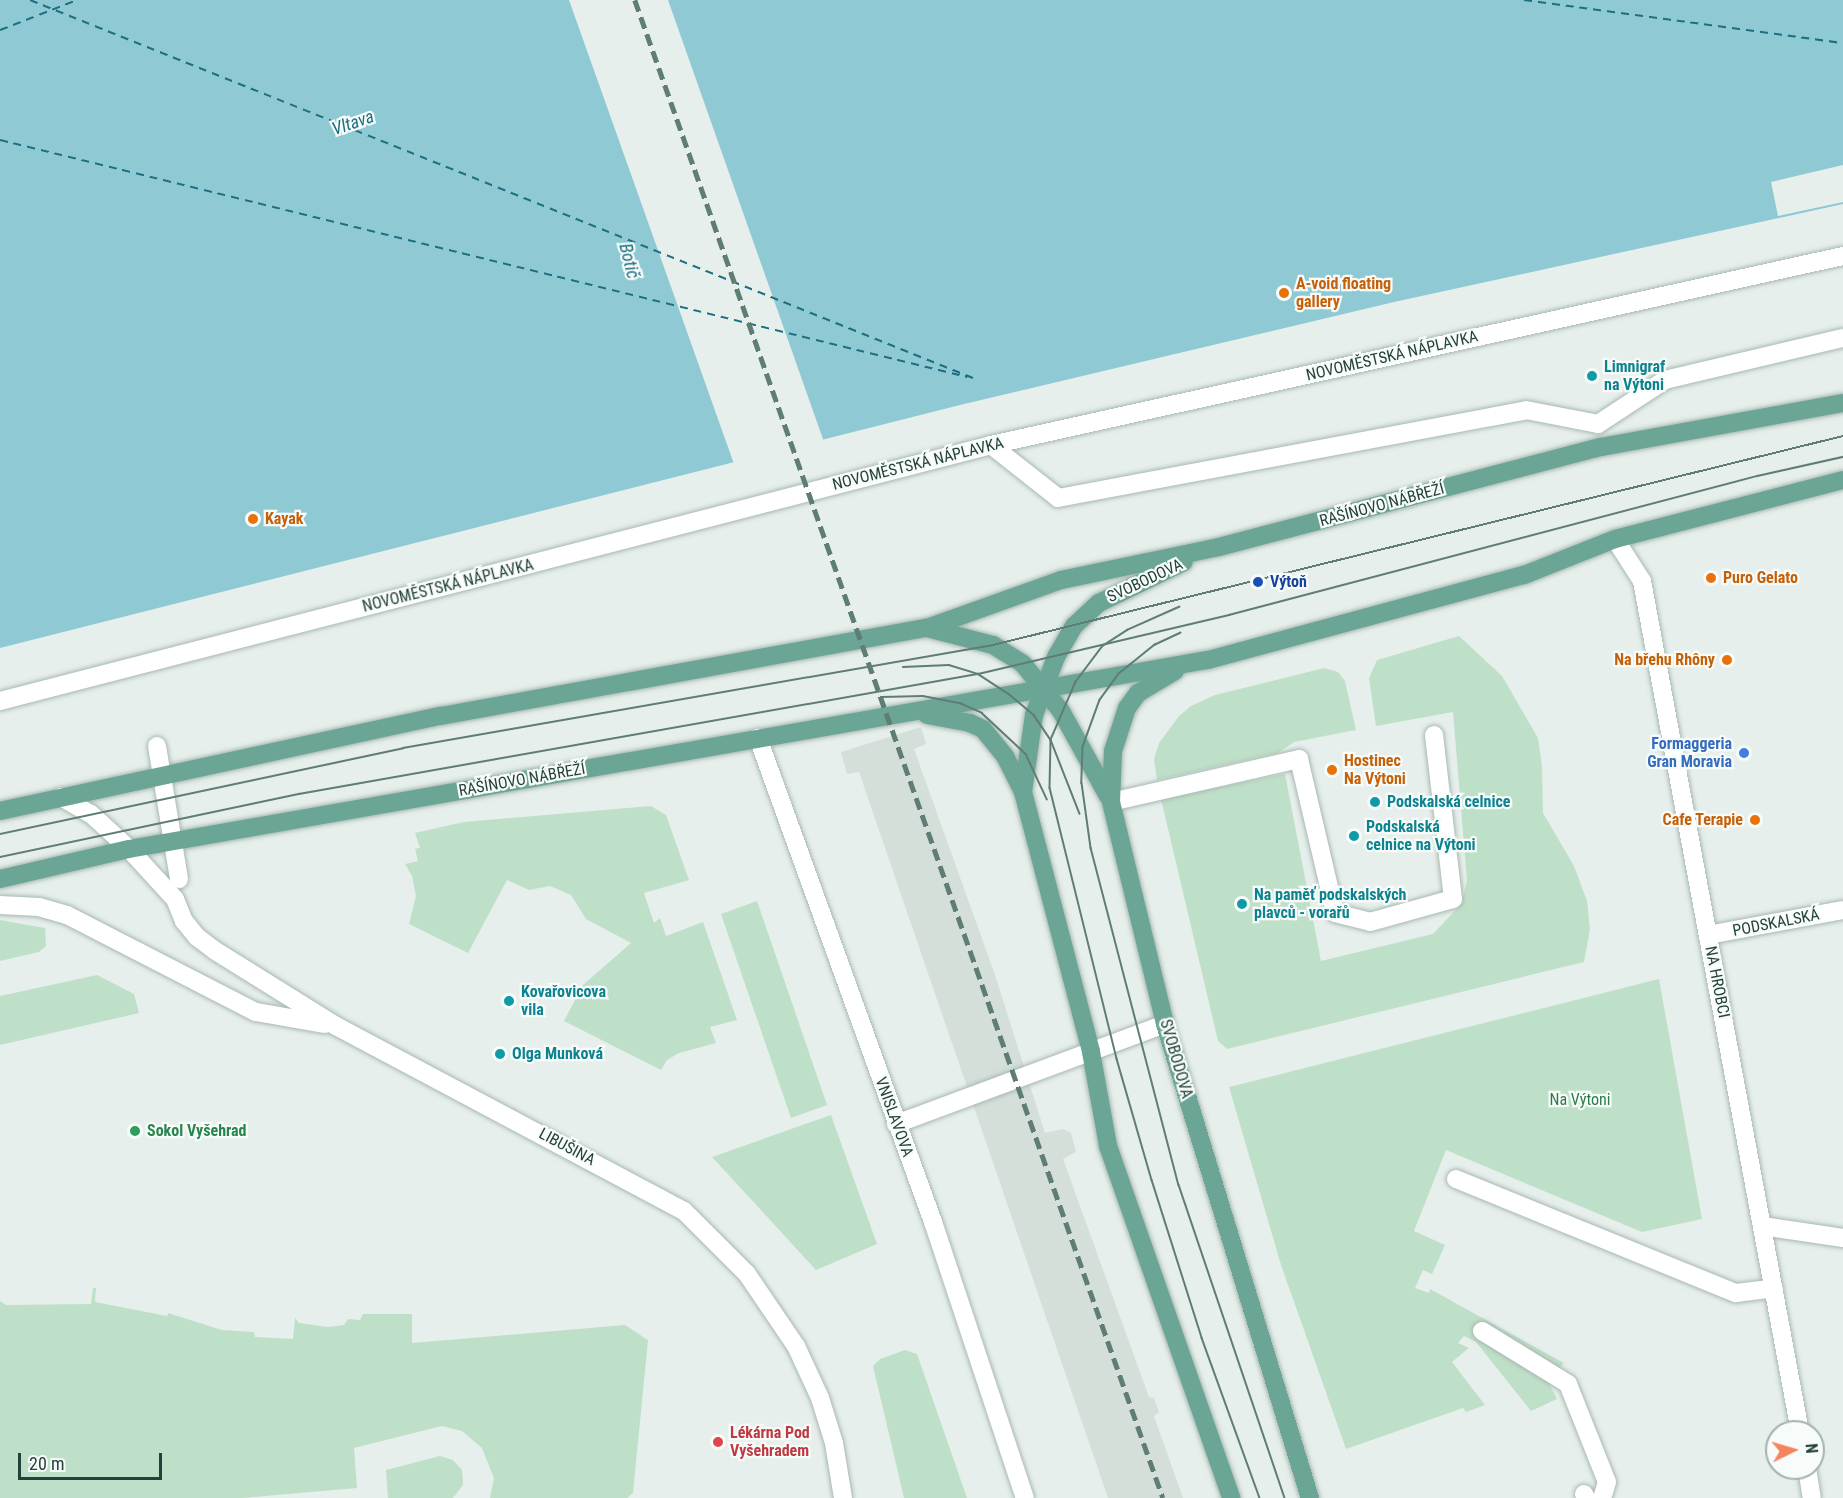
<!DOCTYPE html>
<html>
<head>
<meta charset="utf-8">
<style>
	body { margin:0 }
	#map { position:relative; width:1843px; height:1498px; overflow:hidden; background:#e6efeb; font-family:"Roboto Condensed",sans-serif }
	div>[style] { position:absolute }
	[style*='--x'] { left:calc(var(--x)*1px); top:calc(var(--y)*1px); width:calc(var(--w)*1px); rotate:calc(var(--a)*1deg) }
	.built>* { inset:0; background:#d4dfda }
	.green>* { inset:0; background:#bfe0c8 }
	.water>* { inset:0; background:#8ec9d4 }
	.pier>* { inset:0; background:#e6efeb }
	.ferry>* { height:1.5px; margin-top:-0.75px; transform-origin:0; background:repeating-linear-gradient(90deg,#1c6f80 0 8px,transparent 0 14px) }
	.roads { filter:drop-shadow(0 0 2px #a8b8b2) drop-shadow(0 0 2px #a8b8b2) }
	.minor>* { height:18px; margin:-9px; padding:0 9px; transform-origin:9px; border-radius:9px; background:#fff }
	.major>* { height:18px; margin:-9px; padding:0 9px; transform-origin:9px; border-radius:9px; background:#6aa596 }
	.tram>* { height:1.5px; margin:-0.75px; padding:0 0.75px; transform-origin:0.75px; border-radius:0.75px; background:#5f7d75 }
	.rail>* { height:4.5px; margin-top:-2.25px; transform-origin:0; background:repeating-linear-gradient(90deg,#5f7d75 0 12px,transparent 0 18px) }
	.dots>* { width:16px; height:16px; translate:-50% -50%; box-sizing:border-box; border:3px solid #f7fbf9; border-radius:50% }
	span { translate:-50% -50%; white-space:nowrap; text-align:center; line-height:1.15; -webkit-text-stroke:4.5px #f7fbf9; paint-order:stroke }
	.food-label { font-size:16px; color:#c56008; font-weight:700 }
	.left { translate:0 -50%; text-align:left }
	.right { translate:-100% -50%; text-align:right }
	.street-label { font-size:16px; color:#24423a }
	.culture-label { font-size:16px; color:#0d838f; font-weight:700 }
	.transit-label { font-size:16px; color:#164399; font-weight:700 }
	.shop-label { font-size:16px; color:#366cbe; font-weight:700 }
	.park-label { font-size:16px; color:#2d7a4b }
	.leisure-label { font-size:16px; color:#27864d; font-weight:700 }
	.health-label { font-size:16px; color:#be3a42; font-weight:700 }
	.water-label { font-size:18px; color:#1c6f80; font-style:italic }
	.north { position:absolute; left:1765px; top:1420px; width:60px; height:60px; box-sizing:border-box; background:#f7fbf9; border:2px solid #a3b1ad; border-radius:50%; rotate:85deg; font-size:16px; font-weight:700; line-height:24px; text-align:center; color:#24423a }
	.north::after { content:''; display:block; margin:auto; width:21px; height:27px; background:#f4845f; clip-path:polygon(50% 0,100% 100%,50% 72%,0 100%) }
	.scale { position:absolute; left:18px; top:1453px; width:144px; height:27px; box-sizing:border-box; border:3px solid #24423a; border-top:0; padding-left:8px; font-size:18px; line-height:21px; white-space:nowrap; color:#24423a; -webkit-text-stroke:4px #f7fbf9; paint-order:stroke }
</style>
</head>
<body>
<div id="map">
	<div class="built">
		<div style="clip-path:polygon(921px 727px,926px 744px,914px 749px,995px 975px,1045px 1133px,1063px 1129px,1071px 1133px,1076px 1152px,1063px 1159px,1149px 1397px,1154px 1398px,1159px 1412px,1154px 1416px,1183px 1498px,1108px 1498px,859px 772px,847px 774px,841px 752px)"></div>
	</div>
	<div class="green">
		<div style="clip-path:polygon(1459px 636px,1502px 676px,1538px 738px,1542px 767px,1543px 813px,1574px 866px,1587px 901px,1590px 929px,1584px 962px,1227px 1049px,1218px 1041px,1161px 799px,1285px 774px,1321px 961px,1433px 934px,1461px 904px,1467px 881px,1453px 712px,1376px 726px,1369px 678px,1377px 660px)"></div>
		<div style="clip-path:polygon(1324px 668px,1338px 672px,1345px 681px,1356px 730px,1294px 742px,1278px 753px,1157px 780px,1154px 759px,1159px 743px,1179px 716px,1191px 706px,1215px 695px)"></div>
		<div style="clip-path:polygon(651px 806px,666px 815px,689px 880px,644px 893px,654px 923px,660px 918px,666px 936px,703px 922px,737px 1020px,710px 1027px,716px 1043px,679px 1053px,667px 1060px,661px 1070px,564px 1021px,583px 985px,631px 943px,586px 919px,571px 895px,550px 886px,529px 890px,507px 880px,468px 953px,409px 924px,416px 896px,412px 876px,405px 864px,418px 861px,415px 849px,420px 848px,415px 833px,464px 822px)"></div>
		<div style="clip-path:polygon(757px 901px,827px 1105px,791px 1118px,721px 914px)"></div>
		<div style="clip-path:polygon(0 920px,45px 928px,46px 946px,39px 952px,0 961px)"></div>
		<div style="clip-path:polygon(97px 975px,134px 994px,139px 1013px,0 1045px,0 996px)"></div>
		<div style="clip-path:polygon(1659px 979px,1702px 1219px,1642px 1232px,1446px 1150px,1414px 1231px,1445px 1245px,1432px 1274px,1423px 1270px,1415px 1288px,1429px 1293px,1430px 1289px,1564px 1363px,1548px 1381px,1557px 1399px,1531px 1411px,1476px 1342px,1464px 1336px,1458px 1343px,1469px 1348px,1452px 1362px,1485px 1405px,1466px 1412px,1463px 1408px,1346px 1449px,1281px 1265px,1229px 1087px)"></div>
		<div style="clip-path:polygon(831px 1115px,877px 1244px,816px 1270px,712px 1157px)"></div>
		<div style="clip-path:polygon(93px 1288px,96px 1288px,95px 1302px,167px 1316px,168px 1313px,222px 1330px,254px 1332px,255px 1337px,293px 1339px,295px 1318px,299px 1323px,328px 1327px,344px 1325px,348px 1319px,360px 1320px,363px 1314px,412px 1314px,412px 1343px,625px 1325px,648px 1340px,633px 1493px,627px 1498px,490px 1498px,494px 1478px,482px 1448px,462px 1431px,442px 1426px,354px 1448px,357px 1488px,242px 1498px,0 1498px,0 1301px,6px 1305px,91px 1304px)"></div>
		<div style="clip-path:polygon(905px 1350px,917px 1354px,967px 1498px,904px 1498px,873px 1366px,880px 1359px)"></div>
		<div style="clip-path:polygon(440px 1456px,453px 1460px,462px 1470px,463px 1485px,453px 1498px,388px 1498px,386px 1470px)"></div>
	</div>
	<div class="water">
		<div style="clip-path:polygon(0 0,1843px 0,1843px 204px,1394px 302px,960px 405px,0 648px)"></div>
	</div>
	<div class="pier">
		<div style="clip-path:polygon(569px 0,668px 0,824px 442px,734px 464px)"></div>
		<div style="clip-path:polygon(1843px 165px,1843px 202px,1778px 216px,1771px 182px)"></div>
	</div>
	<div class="ferry">
		<div style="--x:30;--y:0;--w:1016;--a:21.84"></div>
		<div style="--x:1524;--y:0;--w:322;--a:7.7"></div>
		<div style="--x:0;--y:30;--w:83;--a:-21.3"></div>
		<div style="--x:0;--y:140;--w:996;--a:13.77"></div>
	</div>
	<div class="roads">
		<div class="minor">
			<div style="--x:991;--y:445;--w:85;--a:38.3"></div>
			<div style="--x:1058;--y:498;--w:476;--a:-10.6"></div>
			<div style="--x:1526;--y:410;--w:73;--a:11"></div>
			<div style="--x:1598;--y:424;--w:80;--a:-33.3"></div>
			<div style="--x:1665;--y:380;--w:183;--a:-13.3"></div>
			<div style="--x:1615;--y:539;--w:50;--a:57.3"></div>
			<div style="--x:1642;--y:581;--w:866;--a:79.48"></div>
			<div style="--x:0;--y:701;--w:1024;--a:-14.48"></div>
			<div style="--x:991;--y:445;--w:873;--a:-12.51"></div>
			<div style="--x:758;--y:738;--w:515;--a:70.12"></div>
			<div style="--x:933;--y:1222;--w:291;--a:71.6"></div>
			<div style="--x:157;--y:746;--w:135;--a:80.6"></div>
			<div style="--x:61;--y:797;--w:34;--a:30"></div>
			<div style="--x:91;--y:814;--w:52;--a:42.6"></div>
			<div style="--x:129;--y:849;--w:68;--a:47.4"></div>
			<div style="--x:175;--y:899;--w:24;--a:68"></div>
			<div style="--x:184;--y:921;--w:21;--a:51"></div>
			<div style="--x:197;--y:937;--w:21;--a:37"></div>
			<div style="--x:214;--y:950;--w:144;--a:31.9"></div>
			<div style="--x:336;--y:1026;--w:394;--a:28"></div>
			<div style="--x:684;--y:1211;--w:89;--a:45"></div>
			<div style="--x:747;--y:1274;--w:87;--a:55.8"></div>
			<div style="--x:796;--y:1346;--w:57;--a:65.2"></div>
			<div style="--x:820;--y:1398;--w:47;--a:72.7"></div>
			<div style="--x:834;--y:1443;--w:56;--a:80.7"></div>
			<div style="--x:1111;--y:802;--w:193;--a:-12.9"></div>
			<div style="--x:1299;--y:759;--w:158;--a:76.8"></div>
			<div style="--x:1335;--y:913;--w:36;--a:14"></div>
			<div style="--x:1370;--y:922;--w:86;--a:-15.5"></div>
			<div style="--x:1453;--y:899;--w:165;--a:-96.6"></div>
			<div style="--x:0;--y:905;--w:39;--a:3"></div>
			<div style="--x:39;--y:907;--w:29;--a:16"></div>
			<div style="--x:67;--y:915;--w:212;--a:27.2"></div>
			<div style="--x:256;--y:1012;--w:70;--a:9.9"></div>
			<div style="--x:1708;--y:935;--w:137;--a:-10.5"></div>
			<div style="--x:896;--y:1124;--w:287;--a:-20.4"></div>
			<div style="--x:1456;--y:1179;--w:302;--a:22.2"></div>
			<div style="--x:1736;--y:1293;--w:38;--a:-7"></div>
			<div style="--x:1762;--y:1226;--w:82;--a:8.4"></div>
			<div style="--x:1482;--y:1331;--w:101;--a:31.6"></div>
			<div style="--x:1568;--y:1384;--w:105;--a:68.3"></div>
			<div style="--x:1607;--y:1482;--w:17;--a:107"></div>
			<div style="--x:1807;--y:1468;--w:30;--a:81"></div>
			<div style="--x:1584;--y:1494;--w:4;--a:63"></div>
		</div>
		<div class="major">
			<div style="--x:927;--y:628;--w:68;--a:14.4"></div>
			<div style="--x:993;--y:645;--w:36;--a:32"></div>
			<div style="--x:1023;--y:664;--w:60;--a:51"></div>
			<div style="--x:1061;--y:711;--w:97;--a:61.1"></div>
			<div style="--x:1175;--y:671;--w:43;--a:149.3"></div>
			<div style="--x:1138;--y:693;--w:19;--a:126"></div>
			<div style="--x:1127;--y:708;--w:45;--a:108"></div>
			<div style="--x:1113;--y:751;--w:51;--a:92.2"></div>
			<div style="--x:1111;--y:802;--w:228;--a:76.3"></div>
			<div style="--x:1165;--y:1024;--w:496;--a:73"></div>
			<div style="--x:927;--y:715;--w:44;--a:10.5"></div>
			<div style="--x:970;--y:723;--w:14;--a:25"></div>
			<div style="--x:983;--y:729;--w:35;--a:51"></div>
			<div style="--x:1005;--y:756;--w:40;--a:63.4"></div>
			<div style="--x:1023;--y:792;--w:269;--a:75.3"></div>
			<div style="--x:1091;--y:1052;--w:96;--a:79.7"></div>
			<div style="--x:1108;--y:1146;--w:373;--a:70.7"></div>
			<div style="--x:1023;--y:792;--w:78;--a:-81.9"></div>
			<div style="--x:1034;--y:715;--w:62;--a:-69.2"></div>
			<div style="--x:1056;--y:657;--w:36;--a:-60"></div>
			<div style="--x:1074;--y:626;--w:34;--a:-43"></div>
			<div style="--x:1099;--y:603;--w:94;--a:-25.8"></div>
			<div style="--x:0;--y:811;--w:451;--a:-12.2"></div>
			<div style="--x:441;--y:716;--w:494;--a:-10.3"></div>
			<div style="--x:927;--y:628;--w:142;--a:-19.7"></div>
			<div style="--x:1061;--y:580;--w:161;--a:-11.8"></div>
			<div style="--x:1219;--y:547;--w:395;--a:-14.7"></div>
			<div style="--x:1601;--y:447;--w:246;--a:-10.3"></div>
			<div style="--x:0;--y:879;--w:132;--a:-13.1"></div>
			<div style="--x:129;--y:849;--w:1095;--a:-9.94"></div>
			<div style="--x:1208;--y:660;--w:327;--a:-15.1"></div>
			<div style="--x:1524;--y:575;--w:98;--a:-21.6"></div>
			<div style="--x:1615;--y:539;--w:236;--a:-14.5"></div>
		</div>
	</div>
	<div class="tram">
		<div style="--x:1180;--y:607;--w:57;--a:156.1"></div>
		<div style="--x:1128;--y:630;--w:30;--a:147"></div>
		<div style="--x:1103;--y:646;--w:45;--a:126.9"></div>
		<div style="--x:1076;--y:682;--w:63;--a:113.3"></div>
		<div style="--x:1051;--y:740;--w:48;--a:91.2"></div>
		<div style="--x:1050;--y:788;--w:279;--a:76.1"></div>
		<div style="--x:1117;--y:1059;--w:126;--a:73.9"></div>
		<div style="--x:1152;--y:1180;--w:166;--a:72.4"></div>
		<div style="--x:1202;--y:1338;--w:170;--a:70.1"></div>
		<div style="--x:1181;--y:633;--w:29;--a:155"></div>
		<div style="--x:1155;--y:645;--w:46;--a:141.1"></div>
		<div style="--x:1119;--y:674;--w:32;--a:126"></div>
		<div style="--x:1100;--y:700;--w:50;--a:109.9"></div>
		<div style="--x:1083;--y:747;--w:36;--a:92"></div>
		<div style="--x:1082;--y:783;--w:66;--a:82.1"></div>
		<div style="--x:1091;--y:848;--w:348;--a:75.4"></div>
		<div style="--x:1179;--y:1185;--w:330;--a:71.3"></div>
		<div style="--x:903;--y:667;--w:46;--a:-2.5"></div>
		<div style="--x:949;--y:665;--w:30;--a:17"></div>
		<div style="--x:978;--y:674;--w:37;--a:33"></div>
		<div style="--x:1009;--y:694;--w:33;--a:40"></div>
		<div style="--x:1034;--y:715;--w:30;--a:56"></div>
		<div style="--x:1051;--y:740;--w:79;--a:68.6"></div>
		<div style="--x:882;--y:697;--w:41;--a:-1.4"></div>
		<div style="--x:923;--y:696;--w:38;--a:11"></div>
		<div style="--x:960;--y:703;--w:24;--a:24"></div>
		<div style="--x:982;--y:713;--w:60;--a:43"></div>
		<div style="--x:1026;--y:754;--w:50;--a:65"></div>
		<div style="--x:0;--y:834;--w:412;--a:-12"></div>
		<div style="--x:403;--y:748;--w:599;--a:-9.9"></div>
		<div style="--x:993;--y:645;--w:875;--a:-13.81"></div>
		<div style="--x:0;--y:857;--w:306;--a:-11.9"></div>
		<div style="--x:299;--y:794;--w:690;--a:-10.02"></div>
		<div style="--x:978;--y:674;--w:258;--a:-13.2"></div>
		<div style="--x:1229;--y:615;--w:546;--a:-14.75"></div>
		<div style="--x:1757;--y:476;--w:88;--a:-12.5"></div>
	</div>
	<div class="rail">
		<div style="--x:635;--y:0;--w:1588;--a:70.58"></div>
	</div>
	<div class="dots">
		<div style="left:1284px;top:293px;background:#e8710a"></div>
		<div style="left:1592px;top:376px;background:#0f9aa8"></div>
		<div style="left:253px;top:519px;background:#e8710a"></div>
		<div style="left:1711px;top:578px;background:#e8710a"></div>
		<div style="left:1258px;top:582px;background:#1a4fb4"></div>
		<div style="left:1727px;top:660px;background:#e8710a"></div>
		<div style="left:1744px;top:753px;background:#3f7fe0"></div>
		<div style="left:1332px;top:770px;background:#e8710a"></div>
		<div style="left:1375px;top:802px;background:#0f9aa8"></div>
		<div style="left:1755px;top:820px;background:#e8710a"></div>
		<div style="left:1354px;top:836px;background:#0f9aa8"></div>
		<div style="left:1242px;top:904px;background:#0f9aa8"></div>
		<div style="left:509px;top:1001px;background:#0f9aa8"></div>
		<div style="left:500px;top:1054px;background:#0f9aa8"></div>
		<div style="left:135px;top:1131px;background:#2e9e5b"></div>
		<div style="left:718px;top:1442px;background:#e0444e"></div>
	</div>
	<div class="food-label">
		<span class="left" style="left:1296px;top:293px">A-void floating<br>gallery</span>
		<span class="left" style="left:265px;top:519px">Kayak</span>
		<span class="left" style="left:1723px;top:578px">Puro Gelato</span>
		<span class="right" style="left:1715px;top:660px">Na břehu Rhôny</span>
		<span class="left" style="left:1344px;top:770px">Hostinec<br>Na Výtoni</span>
		<span class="right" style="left:1743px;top:820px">Cafe Terapie</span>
	</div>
	<div class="street-label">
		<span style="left:1392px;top:356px;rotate:-13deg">NOVOMĚSTSKÁ NÁPLAVKA</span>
		<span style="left:918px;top:464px;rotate:-14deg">NOVOMĚSTSKÁ NÁPLAVKA</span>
		<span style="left:1382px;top:505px;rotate:-15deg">RAŠÍNOVO NÁBŘEŽÍ</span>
		<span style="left:1145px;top:581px;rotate:-25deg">SVOBODOVA</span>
		<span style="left:448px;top:586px;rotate:-14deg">NOVOMĚSTSKÁ NÁPLAVKA</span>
		<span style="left:522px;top:780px;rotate:-10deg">RAŠÍNOVO NÁBŘEŽÍ</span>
		<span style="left:1776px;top:923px;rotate:-11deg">PODSKALSKÁ</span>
		<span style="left:1717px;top:982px;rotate:79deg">NA HROBCI</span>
		<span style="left:1176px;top:1059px;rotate:74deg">SVOBODOVA</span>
		<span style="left:894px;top:1117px;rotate:70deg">VNISLAVOVA</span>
		<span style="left:567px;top:1147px;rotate:28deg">LIBUŠINA</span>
	</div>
	<div class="culture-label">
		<span class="left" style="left:1604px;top:376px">Limnigraf<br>na Výtoni</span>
		<span class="left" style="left:1387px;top:802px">Podskalská celnice</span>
		<span class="left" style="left:1366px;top:836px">Podskalská<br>celnice na Výtoni</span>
		<span class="left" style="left:1254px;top:904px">Na paměť podskalských<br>plavců - vorařů</span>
		<span class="left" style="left:521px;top:1001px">Kovařovicova<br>vila</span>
		<span class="left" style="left:512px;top:1054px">Olga Munková</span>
	</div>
	<div class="transit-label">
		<span class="left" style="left:1270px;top:582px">Výtoň</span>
	</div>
	<div class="shop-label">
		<span class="right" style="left:1732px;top:753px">Formaggeria<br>Gran Moravia</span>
	</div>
	<div class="park-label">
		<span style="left:1580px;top:1100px">Na Výtoni</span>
	</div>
	<div class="leisure-label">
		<span class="left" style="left:147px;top:1131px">Sokol Vyšehrad</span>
	</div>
	<div class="health-label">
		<span class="left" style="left:730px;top:1442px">Lékárna Pod<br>Vyšehradem</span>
	</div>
	<div class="water-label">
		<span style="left:353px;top:123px;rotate:-19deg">Vltava</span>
		<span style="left:629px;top:261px;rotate:76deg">Botič</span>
	</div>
	<div class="north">N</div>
	<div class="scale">20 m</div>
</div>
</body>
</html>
